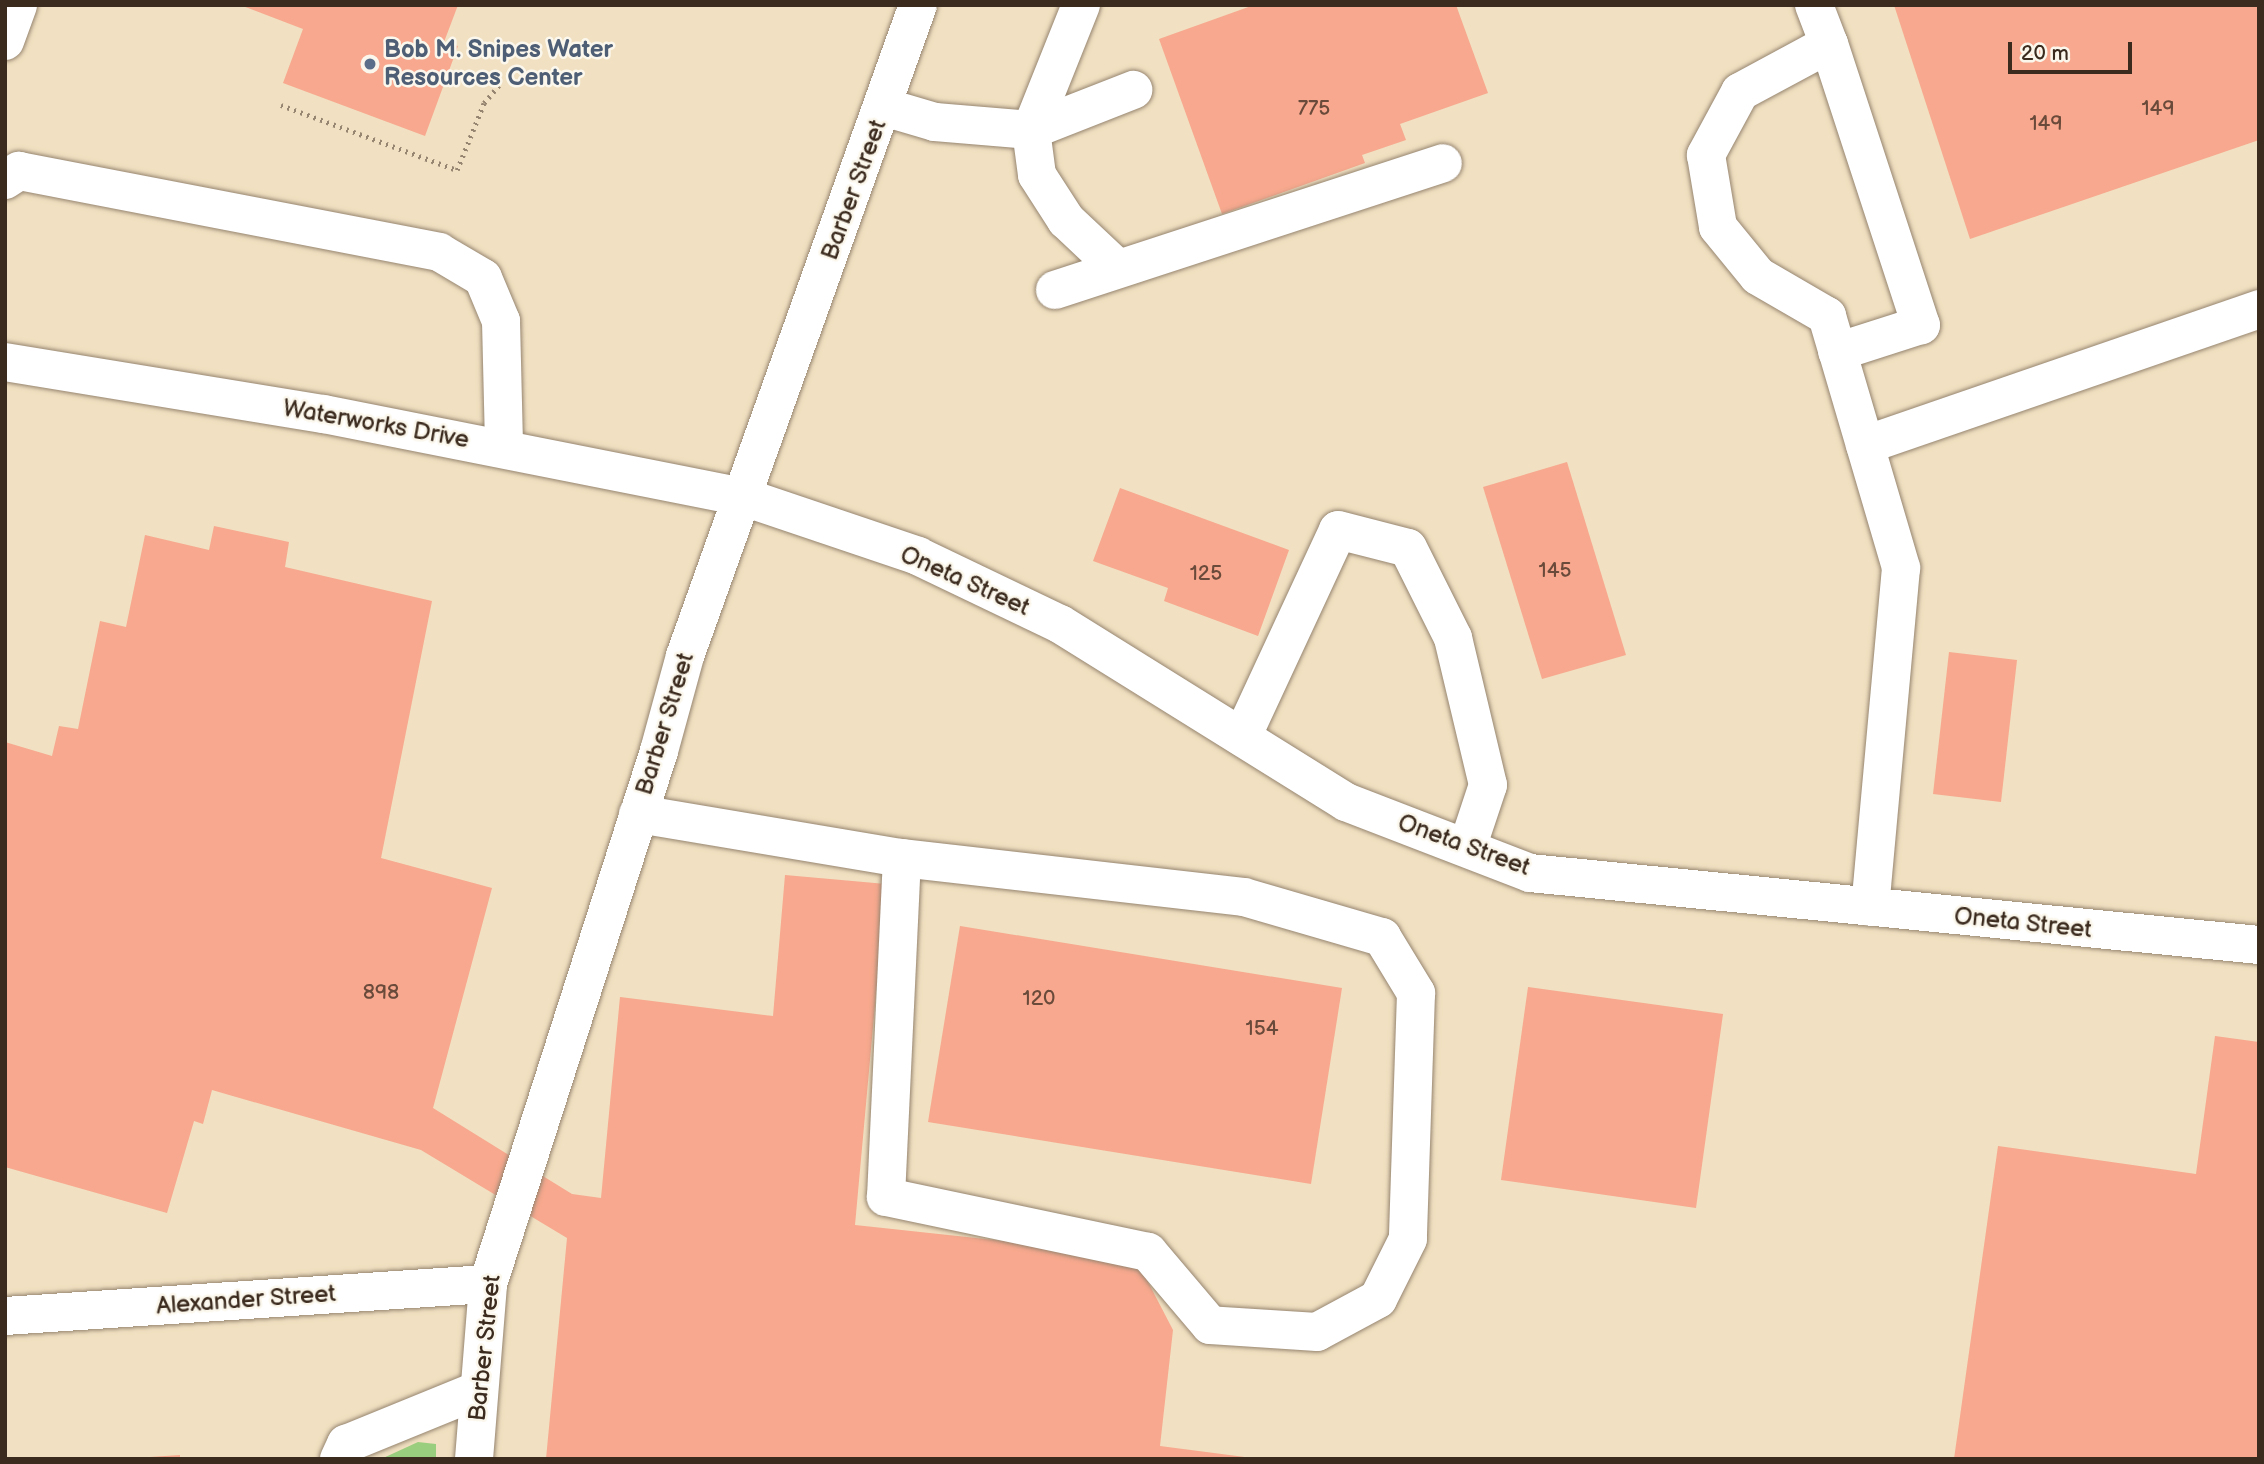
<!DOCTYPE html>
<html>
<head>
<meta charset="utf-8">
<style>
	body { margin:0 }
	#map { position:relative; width:2264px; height:1464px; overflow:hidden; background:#f1e0c1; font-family:"Balsamiq Sans",sans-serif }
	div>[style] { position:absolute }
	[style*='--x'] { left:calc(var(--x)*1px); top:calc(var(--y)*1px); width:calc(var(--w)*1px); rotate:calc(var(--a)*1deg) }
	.green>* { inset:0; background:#9ace7f }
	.building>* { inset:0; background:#f7a88e }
	.path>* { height:4.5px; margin-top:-2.25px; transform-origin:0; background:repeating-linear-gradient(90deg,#968570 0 2px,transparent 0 7px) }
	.roads { filter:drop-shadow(0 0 2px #968570) drop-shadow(0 0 2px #968570) }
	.minor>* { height:38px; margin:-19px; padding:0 19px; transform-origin:19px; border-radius:19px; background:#fff }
	.dots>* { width:19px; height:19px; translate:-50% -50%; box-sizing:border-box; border:4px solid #fbf7ec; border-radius:50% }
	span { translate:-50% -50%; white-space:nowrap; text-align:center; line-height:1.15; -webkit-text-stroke:5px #fbf7ec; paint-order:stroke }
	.number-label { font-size:21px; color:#6a4a3a }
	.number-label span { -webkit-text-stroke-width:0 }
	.service-label { font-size:24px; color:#4e5e75; font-weight:700 }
	.left { translate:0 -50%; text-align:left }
	.street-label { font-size:24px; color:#3b2a1e }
	.frame { position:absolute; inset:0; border:7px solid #3b2a1e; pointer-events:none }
	.scale { position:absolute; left:2008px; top:42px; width:124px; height:32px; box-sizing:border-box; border:4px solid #3b2a1e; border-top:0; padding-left:9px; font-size:21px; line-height:24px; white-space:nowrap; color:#3b2a1e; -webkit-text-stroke:5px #fbf7ec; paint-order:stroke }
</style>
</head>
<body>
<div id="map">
	<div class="green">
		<div style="clip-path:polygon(418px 1442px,436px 1444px,436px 1459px,381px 1459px)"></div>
	</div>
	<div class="building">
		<div style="clip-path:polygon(240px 5px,458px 5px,444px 42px,458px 46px,425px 136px,283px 83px,303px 29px)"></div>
		<div style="clip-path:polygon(1254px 5px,1456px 5px,1488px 93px,1400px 124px,1406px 140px,1362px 155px,1365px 163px,1222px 214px,1159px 39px)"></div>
		<div style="clip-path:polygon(1894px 5px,2259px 5px,2259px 140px,1970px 239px)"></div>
		<div style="clip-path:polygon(1567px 462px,1626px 655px,1542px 679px,1483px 487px)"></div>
		<div style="clip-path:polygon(1120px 488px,1289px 550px,1258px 636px,1164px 601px,1168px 588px,1093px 561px)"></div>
		<div style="clip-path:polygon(214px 526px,289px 542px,285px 567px,432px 601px,381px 858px,492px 888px,433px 1108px,572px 1194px,601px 1198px,620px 997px,773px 1016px,785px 875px,886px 884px,855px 1225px,1134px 1255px,1173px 1330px,1160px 1446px,1260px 1459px,546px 1459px,567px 1238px,421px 1150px,212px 1090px,203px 1124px,194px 1121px,167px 1213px,5px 1167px,5px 742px,52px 756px,59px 726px,78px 729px,100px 621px,126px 627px,145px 535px,209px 550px)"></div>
		<div style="clip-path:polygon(1949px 652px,2017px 660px,2001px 802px,1933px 794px)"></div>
		<div style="clip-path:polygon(960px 926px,1342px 988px,1311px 1184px,928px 1122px)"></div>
		<div style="clip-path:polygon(1528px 987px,1723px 1014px,1696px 1208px,1501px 1180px)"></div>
		<div style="clip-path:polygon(2215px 1036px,2259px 1042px,2259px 1459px,1954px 1459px,1998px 1146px,2196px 1174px)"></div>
		<div style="clip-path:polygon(180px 1455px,180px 1459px,150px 1459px,150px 1457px)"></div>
	</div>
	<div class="path">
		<div style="--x:281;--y:105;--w:188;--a:20.3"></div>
		<div style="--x:457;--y:170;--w:72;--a:-68.1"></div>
		<div style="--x:484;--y:103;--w:25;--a:-50"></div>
	</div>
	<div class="roads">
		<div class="minor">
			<div style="--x:1081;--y:5;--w:135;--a:111.8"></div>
			<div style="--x:1031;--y:130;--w:45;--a:82.4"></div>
			<div style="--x:1037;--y:175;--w:54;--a:57.2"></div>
			<div style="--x:1066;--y:220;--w:71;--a:43.3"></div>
			<div style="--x:1814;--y:5;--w:42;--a:69"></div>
			<div style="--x:1829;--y:44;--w:101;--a:151.7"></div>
			<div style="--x:1740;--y:92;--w:72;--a:118.4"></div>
			<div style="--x:1706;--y:155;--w:73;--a:80.5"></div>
			<div style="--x:1718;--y:227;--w:63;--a:50.8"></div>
			<div style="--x:1758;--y:276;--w:80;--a:30.1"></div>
			<div style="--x:1827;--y:316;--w:263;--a:73.6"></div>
			<div style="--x:1901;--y:568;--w:340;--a:95.2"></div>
			<div style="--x:5;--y:41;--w:38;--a:-70"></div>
			<div style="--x:1829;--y:44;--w:296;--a:71.9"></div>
			<div style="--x:1921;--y:325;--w:88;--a:162.2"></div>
			<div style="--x:884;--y:107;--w:53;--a:16.4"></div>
			<div style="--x:935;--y:122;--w:96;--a:4.8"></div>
			<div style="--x:1031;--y:130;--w:110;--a:-21.4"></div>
			<div style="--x:5;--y:180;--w:17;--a:-33"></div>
			<div style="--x:19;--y:171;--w:428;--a:10.9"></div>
			<div style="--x:439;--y:252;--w:51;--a:30.6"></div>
			<div style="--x:483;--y:278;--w:47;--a:67.3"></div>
			<div style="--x:501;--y:321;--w:127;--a:88.6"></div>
			<div style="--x:1055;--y:290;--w:408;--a:-18.1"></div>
			<div style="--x:5;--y:362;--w:323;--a:9.3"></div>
			<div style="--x:324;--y:414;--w:428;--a:11.2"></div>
			<div style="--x:744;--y:497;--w:184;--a:18.7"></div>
			<div style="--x:918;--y:556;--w:157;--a:25.6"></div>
			<div style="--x:1060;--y:624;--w:337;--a:31.9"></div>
			<div style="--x:1346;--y:802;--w:197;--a:21.1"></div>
			<div style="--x:1530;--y:873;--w:733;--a:5.64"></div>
			<div style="--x:1865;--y:445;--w:417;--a:-19"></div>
			<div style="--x:1242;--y:737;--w:228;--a:-65.1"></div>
			<div style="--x:1338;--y:530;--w:72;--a:14.4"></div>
			<div style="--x:1408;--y:548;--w:101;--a:63.4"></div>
			<div style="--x:1453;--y:638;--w:151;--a:76.6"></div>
			<div style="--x:1488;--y:785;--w:66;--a:108.4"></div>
			<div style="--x:638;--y:814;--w:268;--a:9.5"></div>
			<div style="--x:902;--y:858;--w:344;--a:6.5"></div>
			<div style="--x:1244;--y:897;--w:144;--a:16.2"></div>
			<div style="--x:1382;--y:937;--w:66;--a:58.7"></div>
			<div style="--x:1416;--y:993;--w:246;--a:91.9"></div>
			<div style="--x:1408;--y:1239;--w:67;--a:116.6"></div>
			<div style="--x:1378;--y:1299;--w:69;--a:151.6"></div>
			<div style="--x:1317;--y:1332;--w:107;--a:-176.3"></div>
			<div style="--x:1210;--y:1325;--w:96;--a:-130.3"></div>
			<div style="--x:1148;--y:1252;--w:268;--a:-168.1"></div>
			<div style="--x:886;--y:1197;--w:339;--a:-87.3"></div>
			<div style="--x:5;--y:1316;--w:484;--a:-3.8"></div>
			<div style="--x:339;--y:1459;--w:17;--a:-65"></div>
			<div style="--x:346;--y:1444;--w:143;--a:-22.2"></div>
			<div style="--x:474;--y:1459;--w:176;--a:-85.4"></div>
			<div style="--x:488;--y:1284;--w:560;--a:-72.21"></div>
			<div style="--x:659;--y:751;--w:98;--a:-74.7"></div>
			<div style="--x:685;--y:656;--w:691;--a:-70.31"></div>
		</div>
	</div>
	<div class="dots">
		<div style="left:370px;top:64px;background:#5c6f8a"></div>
	</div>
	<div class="number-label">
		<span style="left:1314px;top:109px">775</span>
		<span style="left:2158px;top:109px">149</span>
		<span style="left:2046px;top:124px">149</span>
		<span style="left:1555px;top:571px">145</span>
		<span style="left:1206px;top:574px">125</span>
		<span style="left:381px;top:993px">898</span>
		<span style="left:1039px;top:999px">120</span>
		<span style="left:1262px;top:1029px">154</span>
	</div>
	<div class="service-label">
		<span class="left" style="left:384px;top:64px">Bob M. Snipes Water<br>Resources Center</span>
	</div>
	<div class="street-label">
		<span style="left:854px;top:190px;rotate:-70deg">Barber Street</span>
		<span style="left:376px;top:424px;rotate:10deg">Waterworks Drive</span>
		<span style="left:965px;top:581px;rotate:24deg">Oneta Street</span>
		<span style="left:665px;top:724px;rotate:-73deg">Barber Street</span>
		<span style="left:1464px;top:845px;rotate:20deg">Oneta Street</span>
		<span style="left:2023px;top:923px;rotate:6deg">Oneta Street</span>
		<span style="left:246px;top:1300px;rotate:-4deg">Alexander Street</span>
		<span style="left:485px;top:1348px;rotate:-84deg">Barber Street</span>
	</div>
	<div class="frame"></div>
	<div class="scale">20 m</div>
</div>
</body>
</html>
